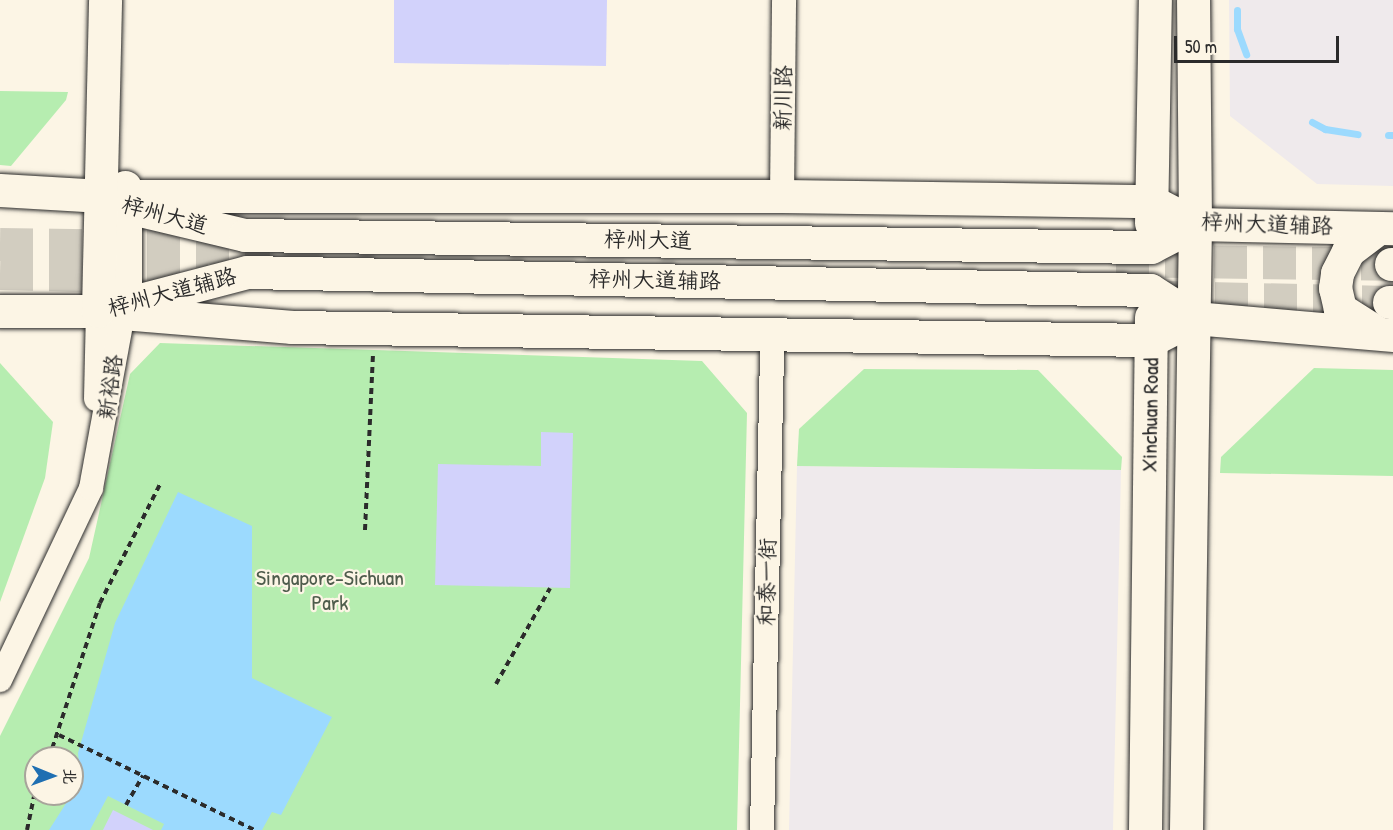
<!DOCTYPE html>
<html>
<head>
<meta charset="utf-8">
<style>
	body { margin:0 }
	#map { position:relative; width:1393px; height:830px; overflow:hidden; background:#fcf5e5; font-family:"Patrick Hand","LXGW WenKai TC",sans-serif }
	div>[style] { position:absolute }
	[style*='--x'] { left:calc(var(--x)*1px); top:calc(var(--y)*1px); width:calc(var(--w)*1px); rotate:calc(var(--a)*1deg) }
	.built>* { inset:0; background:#efeaec }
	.green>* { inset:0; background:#b6edb0 }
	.water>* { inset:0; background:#9cdafe }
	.stream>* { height:7px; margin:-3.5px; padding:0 3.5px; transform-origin:3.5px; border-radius:3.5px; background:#9cdafe }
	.building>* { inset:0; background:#d2d2fb }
	.highway-tunnel>* { height:33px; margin-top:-16.5px; transform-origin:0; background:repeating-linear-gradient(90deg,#d2cdc0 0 33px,transparent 0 49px) }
	.path>* { height:4px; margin-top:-2px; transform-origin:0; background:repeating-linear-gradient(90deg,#2b2b2b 0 6px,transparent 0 10.5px) }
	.roads { filter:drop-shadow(0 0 2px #2b2b2b) drop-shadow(0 0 2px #2b2b2b) }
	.street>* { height:24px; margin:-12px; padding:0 12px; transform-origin:12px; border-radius:12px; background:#fcf5e5 }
	.secondary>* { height:33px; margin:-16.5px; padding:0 16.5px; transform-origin:16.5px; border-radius:16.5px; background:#fcf5e5 }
	.highway>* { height:33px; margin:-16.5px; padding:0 16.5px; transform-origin:16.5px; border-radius:16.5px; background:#fcf5e5 }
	span { translate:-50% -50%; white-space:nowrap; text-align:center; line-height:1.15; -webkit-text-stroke:4.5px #fcf5e5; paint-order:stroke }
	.street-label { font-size:22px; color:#2b2b2b }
	.park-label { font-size:22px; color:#4e5c4c }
	.north { position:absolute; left:24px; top:746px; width:60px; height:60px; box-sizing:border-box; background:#fcf5e5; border:2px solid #a8a49b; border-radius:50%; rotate:91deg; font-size:16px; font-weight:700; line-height:24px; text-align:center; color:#2b2b2b }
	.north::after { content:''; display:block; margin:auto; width:21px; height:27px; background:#1f6fb2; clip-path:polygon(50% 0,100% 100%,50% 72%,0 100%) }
	.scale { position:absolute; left:1174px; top:36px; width:165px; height:27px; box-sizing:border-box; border:3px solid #2b2b2b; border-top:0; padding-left:8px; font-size:18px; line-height:21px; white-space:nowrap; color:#2b2b2b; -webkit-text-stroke:4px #fcf5e5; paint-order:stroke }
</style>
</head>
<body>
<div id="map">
	<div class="built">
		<div style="clip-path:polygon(1229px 0,1393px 0,1393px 186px,1317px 184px,1230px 116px)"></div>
		<div style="clip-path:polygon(797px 466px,1121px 470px,1113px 830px,789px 830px)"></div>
	</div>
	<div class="green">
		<div style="clip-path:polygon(0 91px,68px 92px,66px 100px,11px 166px,0 165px)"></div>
		<div style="clip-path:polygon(evenodd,160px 343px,702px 361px,747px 413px,737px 830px,0 830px,0 736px,89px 558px,130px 374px,160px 343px,36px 758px,72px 758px,72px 794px,36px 794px,36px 758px)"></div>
		<div style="clip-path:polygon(0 363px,53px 422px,45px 478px,0 602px)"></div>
		<div style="clip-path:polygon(1314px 368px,1393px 370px,1393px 476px,1220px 473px,1221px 457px)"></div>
		<div style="clip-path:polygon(864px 369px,1038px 370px,1122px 457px,1121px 470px,797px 466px,799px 429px)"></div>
	</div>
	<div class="water">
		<div style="clip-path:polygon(178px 492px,252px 526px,252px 678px,332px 717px,281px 815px,272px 812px,262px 830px,161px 830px,164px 824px,108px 796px,90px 830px,49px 830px,72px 794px,80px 774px,78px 753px,115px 623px)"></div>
	</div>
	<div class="stream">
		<div style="--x:1237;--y:10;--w:19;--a:90"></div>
		<div style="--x:1237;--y:29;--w:27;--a:70"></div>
		<div style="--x:1312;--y:122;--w:15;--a:28"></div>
		<div style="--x:1325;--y:129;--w:33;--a:9"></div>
		<div style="--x:1388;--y:135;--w:5;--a:0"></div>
	</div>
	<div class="building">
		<div style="clip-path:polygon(394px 0,607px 0,606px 66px,394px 63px)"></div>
		<div style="clip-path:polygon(541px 432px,573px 433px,570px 588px,435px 585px,438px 464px,541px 466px)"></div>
		<div style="clip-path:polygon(113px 810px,153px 830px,103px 830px)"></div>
	</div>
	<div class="highway-tunnel">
		<div style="--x:0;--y:244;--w:270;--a:0.8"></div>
		<div style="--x:1116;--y:260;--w:275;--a:0.8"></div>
		<div style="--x:0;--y:273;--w:208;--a:1.4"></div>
		<div style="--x:1166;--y:297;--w:223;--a:1.3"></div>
	</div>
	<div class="path">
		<div style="--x:365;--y:530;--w:177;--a:-87.4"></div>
		<div style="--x:496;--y:684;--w:110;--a:-60.6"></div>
		<div style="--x:59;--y:735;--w:218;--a:25.9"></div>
		<div style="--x:49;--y:758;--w:163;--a:-71.8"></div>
		<div style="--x:100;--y:603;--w:136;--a:-63.2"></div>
		<div style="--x:126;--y:805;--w:34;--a:-60"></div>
		<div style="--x:27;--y:830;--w:44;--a:-78.2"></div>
	</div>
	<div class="roads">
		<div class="street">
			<div style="--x:782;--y:196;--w:196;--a:-89.4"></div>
			<div style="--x:96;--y:399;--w:88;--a:-88.7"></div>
			<div style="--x:0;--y:680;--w:212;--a:-64.6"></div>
			<div style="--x:91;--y:488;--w:189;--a:-79.6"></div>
			<div style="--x:762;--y:830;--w:496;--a:-88.8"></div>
		</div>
		<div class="secondary">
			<div style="--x:0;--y:190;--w:102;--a:3.4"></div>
			<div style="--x:102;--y:196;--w:680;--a:0"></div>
			<div style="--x:782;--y:196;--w:369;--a:0.8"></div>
			<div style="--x:1151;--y:201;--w:50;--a:27.6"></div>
			<div style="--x:1195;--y:224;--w:198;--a:1.2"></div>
			<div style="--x:123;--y:206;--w:125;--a:13.4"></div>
			<div style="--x:245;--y:235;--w:906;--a:0.76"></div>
			<div style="--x:1151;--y:247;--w:50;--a:-27.6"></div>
			<div style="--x:1151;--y:223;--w:223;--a:-89"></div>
			<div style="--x:125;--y:302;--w:115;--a:-90"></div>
			<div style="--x:0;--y:311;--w:98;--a:0"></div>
			<div style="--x:98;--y:311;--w:195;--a:4.7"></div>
			<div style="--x:292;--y:327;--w:859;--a:0.87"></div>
			<div style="--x:1151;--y:340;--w:48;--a:-27.1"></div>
			<div style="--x:98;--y:311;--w:154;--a:-14.7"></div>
			<div style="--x:247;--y:272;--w:903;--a:1.14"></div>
			<div style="--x:1150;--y:290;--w:52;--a:32.5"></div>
			<div style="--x:1194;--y:318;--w:200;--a:4.9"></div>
			<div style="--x:98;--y:311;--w:311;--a:-88.7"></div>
			<div style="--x:1376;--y:332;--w:43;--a:-147.4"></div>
			<div style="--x:1340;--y:309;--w:22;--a:-103"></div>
			<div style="--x:1335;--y:288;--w:15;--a:-82"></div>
			<div style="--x:1337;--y:273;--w:25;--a:-63"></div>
			<div style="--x:1348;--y:251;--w:38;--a:-37"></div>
			<div style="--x:1145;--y:830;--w:513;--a:-89.33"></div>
			<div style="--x:1186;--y:830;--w:606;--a:-89.15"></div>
			<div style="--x:1195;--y:224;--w:224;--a:-90.5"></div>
		</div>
		<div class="highway">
			<div style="--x:1391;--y:264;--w:2;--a:0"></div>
			<div style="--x:1389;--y:302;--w:4;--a:0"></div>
		</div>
	</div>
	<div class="street-label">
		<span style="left:783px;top:98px;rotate:-89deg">新川路</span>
		<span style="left:165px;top:215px;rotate:15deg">梓州大道</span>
		<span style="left:1267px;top:224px;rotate:2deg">梓州大道辅路</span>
		<span style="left:648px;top:240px;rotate:1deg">梓州大道</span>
		<span style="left:655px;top:280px;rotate:1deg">梓州大道辅路</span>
		<span style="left:172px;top:292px;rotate:-15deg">梓州大道辅路</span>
		<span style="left:110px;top:387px;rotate:-82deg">新裕路</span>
		<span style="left:1150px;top:415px;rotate:-89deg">Xinchuan Road</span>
		<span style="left:767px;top:582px;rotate:-89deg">和泰一街</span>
	</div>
	<div class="park-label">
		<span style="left:330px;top:590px">Singapore-Sichuan<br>Park</span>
	</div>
	<div class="north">北</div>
	<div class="scale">50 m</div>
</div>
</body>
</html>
